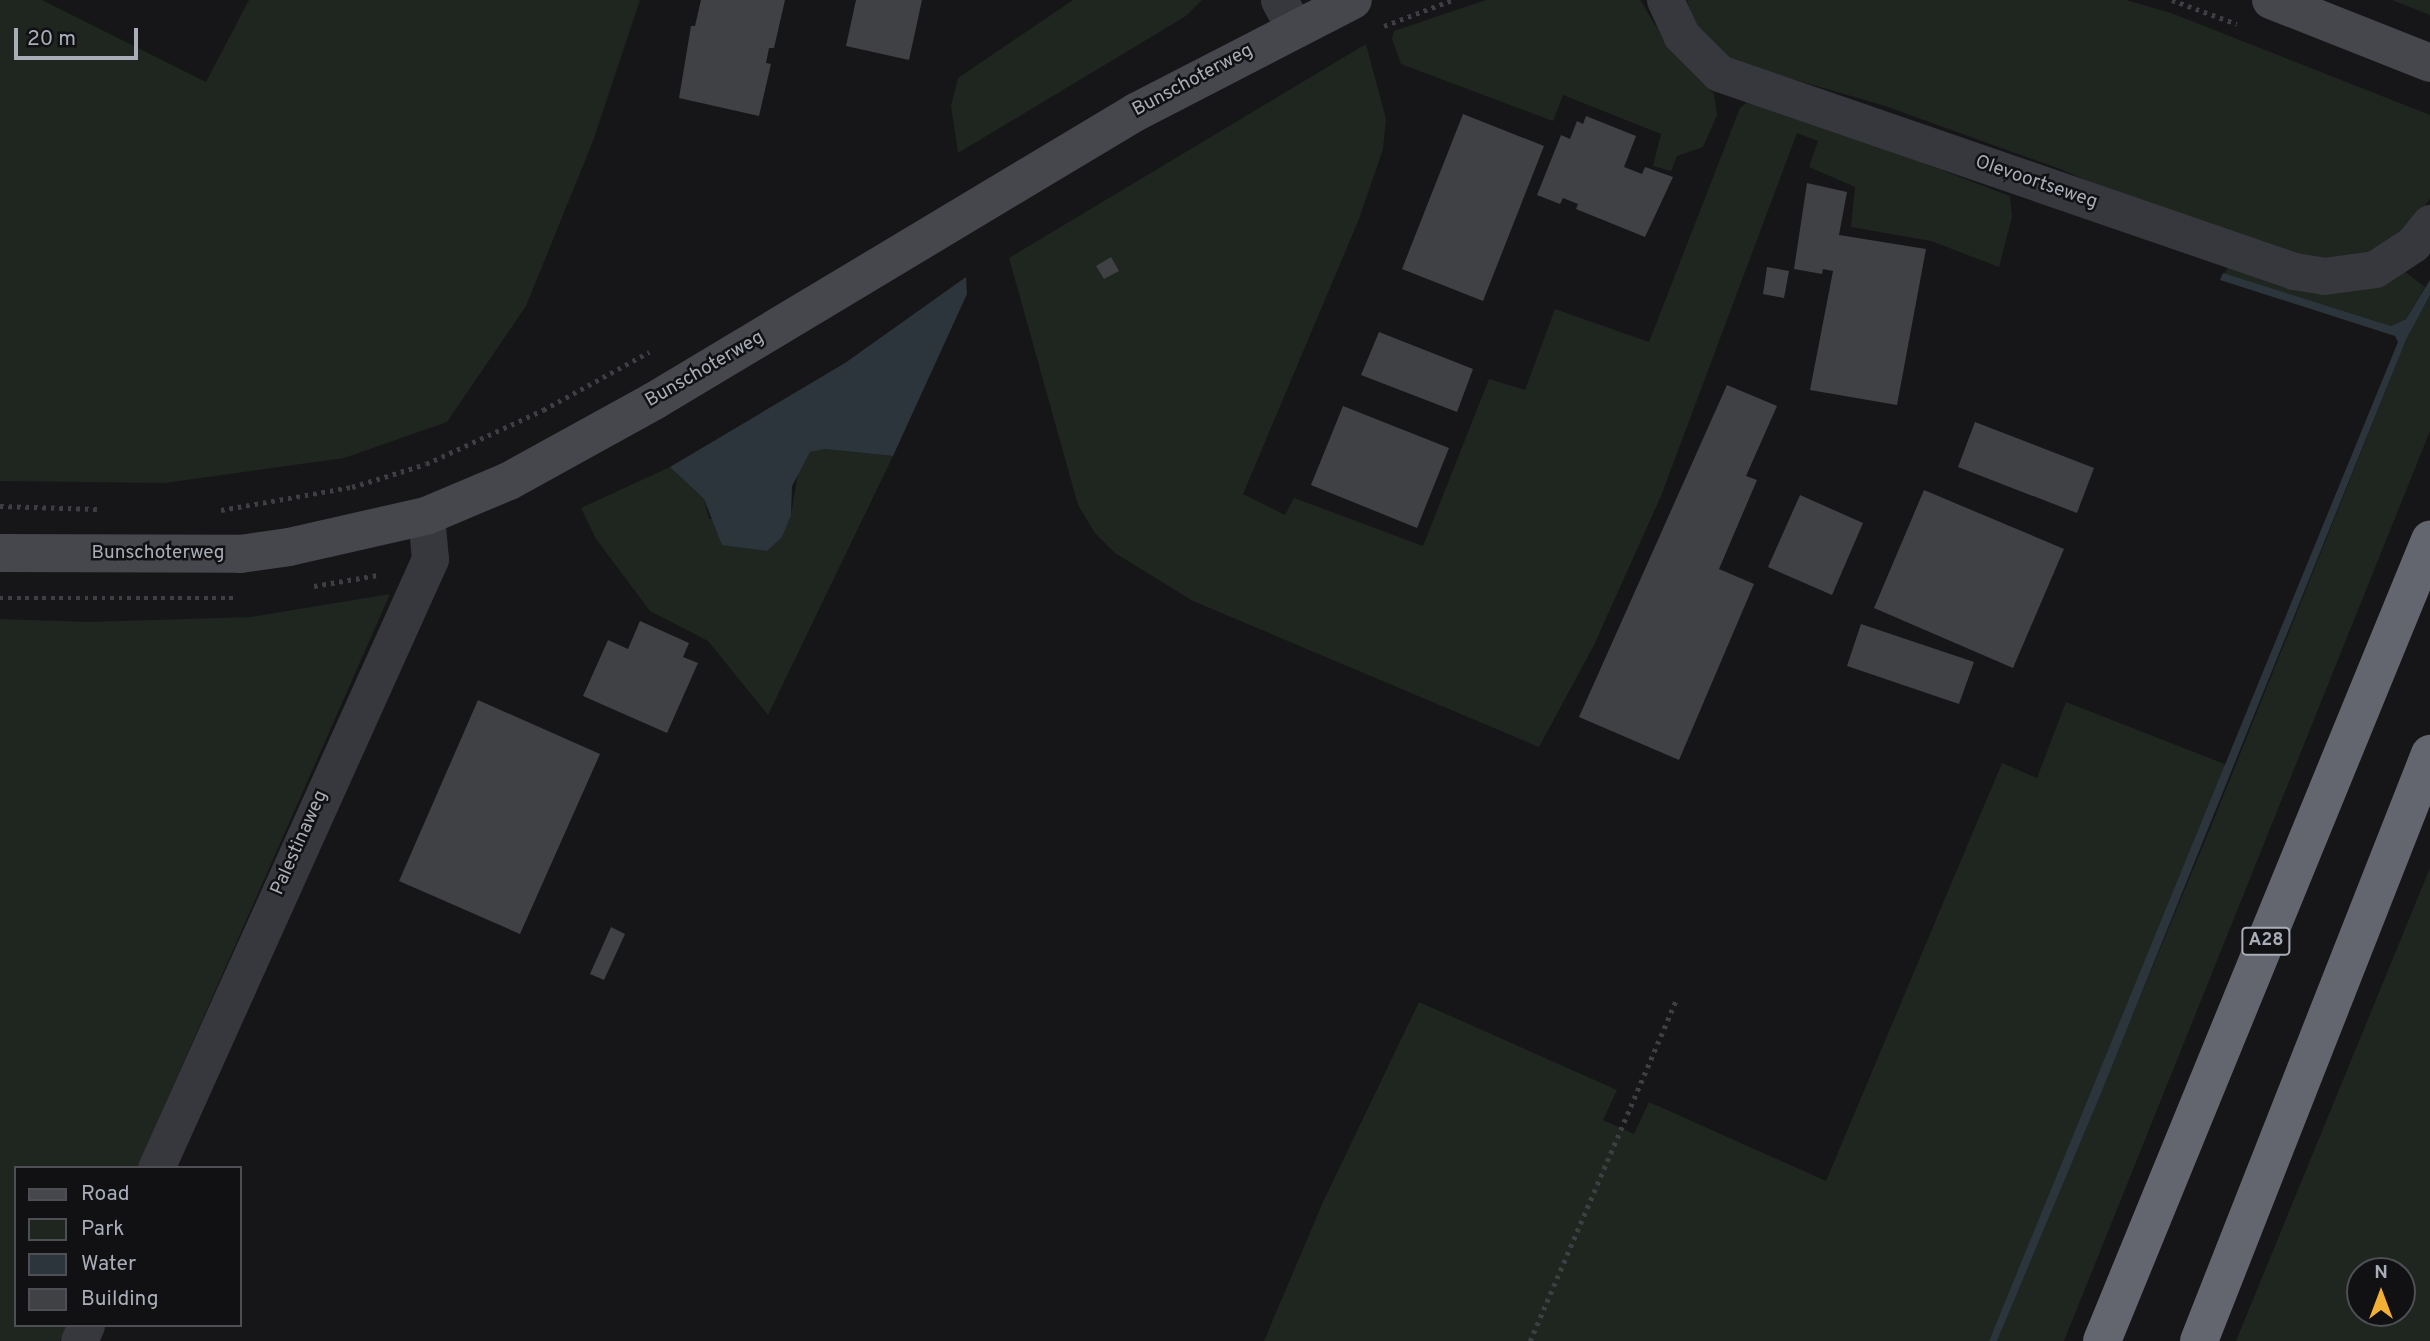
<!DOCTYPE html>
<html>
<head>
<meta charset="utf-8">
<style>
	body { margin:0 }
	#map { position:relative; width:2430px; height:1341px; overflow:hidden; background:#161618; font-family:Overpass,sans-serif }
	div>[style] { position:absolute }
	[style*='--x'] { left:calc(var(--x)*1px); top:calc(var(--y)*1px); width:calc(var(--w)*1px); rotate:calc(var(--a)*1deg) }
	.green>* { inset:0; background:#1e261f }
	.water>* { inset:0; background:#2c353c }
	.building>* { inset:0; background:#404145 }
	.path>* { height:4.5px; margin-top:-2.25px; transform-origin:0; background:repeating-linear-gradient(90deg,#3d3f44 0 3.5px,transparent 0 8.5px) }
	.street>* { height:37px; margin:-18.5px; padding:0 18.5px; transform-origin:18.5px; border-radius:18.5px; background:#37383d }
	.secondary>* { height:38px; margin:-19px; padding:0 19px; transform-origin:19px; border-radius:19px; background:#45474d }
	.highway>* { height:38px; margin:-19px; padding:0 19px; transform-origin:19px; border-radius:19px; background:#63666e }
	span { translate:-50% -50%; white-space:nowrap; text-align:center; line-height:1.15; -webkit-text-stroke:5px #111113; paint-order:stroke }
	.shield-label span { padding:2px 5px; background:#111113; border:2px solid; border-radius:5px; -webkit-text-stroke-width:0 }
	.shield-label { font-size:18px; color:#a8adb8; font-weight:700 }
	.street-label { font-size:19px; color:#a8adb8 }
	.legend { position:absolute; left:14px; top:1166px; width:228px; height:161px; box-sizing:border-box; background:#111113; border:2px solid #4d4f55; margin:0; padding:9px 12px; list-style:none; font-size:21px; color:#a8adb8 }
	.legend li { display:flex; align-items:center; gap:14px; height:35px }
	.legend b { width:35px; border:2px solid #4d4f55 }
	.north { position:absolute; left:2346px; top:1257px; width:70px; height:70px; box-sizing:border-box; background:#111113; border:2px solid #4d4f55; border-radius:50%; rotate:0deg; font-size:19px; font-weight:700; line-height:28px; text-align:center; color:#a8adb8 }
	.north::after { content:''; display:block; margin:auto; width:24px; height:32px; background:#f2b134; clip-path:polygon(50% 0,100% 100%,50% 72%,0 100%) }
	.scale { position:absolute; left:14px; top:28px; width:124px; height:32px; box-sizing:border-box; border:4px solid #a8adb8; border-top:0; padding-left:9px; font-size:21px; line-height:24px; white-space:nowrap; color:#a8adb8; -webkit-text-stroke:5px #111113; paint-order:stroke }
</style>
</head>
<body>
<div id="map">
	<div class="green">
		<div style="clip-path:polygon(0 0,42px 0,206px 82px,249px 0,640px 0,593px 141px,526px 306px,447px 422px,344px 458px,165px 483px,0 481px)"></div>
		<div style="clip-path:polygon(1073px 0,1202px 0,1186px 16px,958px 153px,951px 106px,958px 78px)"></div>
		<div style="clip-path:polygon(1486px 0,1640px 0,1668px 46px,1714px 94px,1717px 115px,1703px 147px,1677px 156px,1671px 171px,1653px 166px,1661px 134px,1563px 95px,1553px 121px,1401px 64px,1392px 39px,1394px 31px)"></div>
		<div style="clip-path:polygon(1687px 0,2126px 0,2171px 13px,2430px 115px,2430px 199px,2392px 246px,2331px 267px,2205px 231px,2060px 169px,1885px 106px,1734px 62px,1695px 30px)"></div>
		<div style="clip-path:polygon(2392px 0,2430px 0,2430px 15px)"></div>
		<div style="clip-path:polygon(1366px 44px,1386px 119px,1383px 149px,1359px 219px,1243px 494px,1285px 515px,1294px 498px,1423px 546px,1489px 379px,1525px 390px,1555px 309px,1649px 342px,1740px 108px,1746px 103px,1770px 105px,2010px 196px,2012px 217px,1999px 267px,1931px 241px,1851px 227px,1855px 187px,1809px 167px,1818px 141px,1797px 133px,1661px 496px,1594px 645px,1539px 747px,1193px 601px,1115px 553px,1095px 533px,1078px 505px,1009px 258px)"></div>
		<div style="clip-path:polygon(2232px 262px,2400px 268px,2425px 287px,2406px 319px,2391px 326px,2224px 274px)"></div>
		<div style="clip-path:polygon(2430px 295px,2430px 431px,2064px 1341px,1997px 1341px,2212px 824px,2406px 340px)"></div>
		<div style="clip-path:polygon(825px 449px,893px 456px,768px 715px,708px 641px,650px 611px,596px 539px,581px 508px,670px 467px,704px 499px,709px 519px,791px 515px,799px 467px,810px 452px)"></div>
		<div style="clip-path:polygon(390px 594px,137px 1168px,16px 1168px,16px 1325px,67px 1325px,60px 1341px,0 1341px,0 619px,89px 622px,251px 617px)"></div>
		<div style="clip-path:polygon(2066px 702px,2227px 765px,1989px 1341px,1264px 1341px,1323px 1202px,1419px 1002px,1617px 1090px,1603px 1120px,1634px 1134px,1649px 1102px,1826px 1181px,2002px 763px,2037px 778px)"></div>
		<div style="clip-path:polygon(evenodd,2430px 868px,2430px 1341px,2236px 1341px,2430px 868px,2360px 1271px,2402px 1271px,2402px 1313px,2360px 1313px,2360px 1271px)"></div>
	</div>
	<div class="water">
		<div style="clip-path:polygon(2223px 273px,2391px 326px,2406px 319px,2430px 280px,2430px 295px,2406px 340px,2101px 1093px,1997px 1341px,1989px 1341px,2398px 342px,2395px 336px,2220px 280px)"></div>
		<div style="clip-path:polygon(966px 277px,967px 294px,893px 456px,825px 449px,810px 452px,792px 486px,791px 515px,782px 537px,767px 551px,722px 545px,704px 499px,670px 467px,845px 363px)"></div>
	</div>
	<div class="building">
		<div style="clip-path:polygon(701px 0,785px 0,774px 48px,769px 48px,766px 63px,771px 64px,759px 116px,679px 98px,691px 26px,695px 26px)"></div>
		<div style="clip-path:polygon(856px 0,922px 0,909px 60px,846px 46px)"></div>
		<div style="clip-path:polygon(1463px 114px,1544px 146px,1483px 301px,1402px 269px)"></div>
		<div style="clip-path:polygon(1586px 116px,1636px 136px,1624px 167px,1642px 174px,1645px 167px,1673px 177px,1645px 237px,1576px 209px,1578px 204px,1563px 198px,1560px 204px,1537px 195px,1561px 135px,1570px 139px,1577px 121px,1583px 124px)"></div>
		<div style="clip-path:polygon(1807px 183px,1847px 192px,1839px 235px,1926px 249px,1897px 405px,1810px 390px,1833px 271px,1823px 269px,1822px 274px,1794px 269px)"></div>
		<div style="clip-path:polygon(1111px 257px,1119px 271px,1104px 279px,1096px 266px)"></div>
		<div style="clip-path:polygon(1767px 267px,1789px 271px,1784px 298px,1763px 294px)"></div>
		<div style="clip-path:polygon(1379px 332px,1473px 369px,1457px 412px,1361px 375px)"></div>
		<div style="clip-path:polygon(1727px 385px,1777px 406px,1746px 476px,1757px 480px,1719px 569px,1754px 584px,1679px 760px,1579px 717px)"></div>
		<div style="clip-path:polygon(1343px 406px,1449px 448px,1417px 528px,1311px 485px)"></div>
		<div style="clip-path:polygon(1975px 422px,2094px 468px,2077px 513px,1958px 467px)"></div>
		<div style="clip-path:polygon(1924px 490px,2064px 549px,2013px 668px,1874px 608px)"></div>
		<div style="clip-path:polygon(1800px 495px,1863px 523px,1832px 595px,1768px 567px)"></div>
		<div style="clip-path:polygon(640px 621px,689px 643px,683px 657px,698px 663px,667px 733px,583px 696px,608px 640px,628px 649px)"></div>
		<div style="clip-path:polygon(1861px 624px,1974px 662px,1959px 704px,1847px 666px)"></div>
		<div style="clip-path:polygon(478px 700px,600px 754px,520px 934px,399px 881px)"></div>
		<div style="clip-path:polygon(611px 927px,625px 934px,604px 980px,590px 974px)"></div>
	</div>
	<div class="path">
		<div style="--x:2172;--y:0;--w:69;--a:20.3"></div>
		<div style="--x:1384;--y:26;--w:73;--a:-20.9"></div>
		<div style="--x:0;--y:506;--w:97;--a:1.8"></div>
		<div style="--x:221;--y:510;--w:133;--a:-10"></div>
		<div style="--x:352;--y:487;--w:77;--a:-17.3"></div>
		<div style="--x:426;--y:464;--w:129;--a:-24.8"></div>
		<div style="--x:543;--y:410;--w:121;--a:-28.7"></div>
		<div style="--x:314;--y:586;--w:65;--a:-9.8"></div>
		<div style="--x:0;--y:598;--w:236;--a:0"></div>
		<div style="--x:1530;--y:1341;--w:371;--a:-66.8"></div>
	</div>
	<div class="street">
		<div style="--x:1279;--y:0;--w:31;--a:61"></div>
		<div style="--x:1665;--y:0;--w:38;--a:65"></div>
		<div style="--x:1681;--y:35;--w:54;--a:45"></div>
		<div style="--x:1719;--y:73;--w:608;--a:19"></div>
		<div style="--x:2294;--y:271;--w:30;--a:9"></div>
		<div style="--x:2324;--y:276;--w:51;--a:-7.8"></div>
		<div style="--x:2375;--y:269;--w:45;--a:-33.3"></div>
		<div style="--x:2413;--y:244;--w:27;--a:-51"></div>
		<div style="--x:156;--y:1168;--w:668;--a:-65.78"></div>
		<div style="--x:430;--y:559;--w:43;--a:-95.3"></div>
		<div style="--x:79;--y:1341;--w:17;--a:-66"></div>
	</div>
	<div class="secondary">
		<div style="--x:2271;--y:0;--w:171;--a:21.6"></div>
		<div style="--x:0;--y:553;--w:240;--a:0.2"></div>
		<div style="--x:240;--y:554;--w:49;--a:-8.1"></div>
		<div style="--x:289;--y:547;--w:140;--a:-12.8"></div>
		<div style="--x:426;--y:516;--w:90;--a:-22.9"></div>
		<div style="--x:509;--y:481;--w:166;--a:-28.9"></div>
		<div style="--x:654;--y:401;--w:562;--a:-30.95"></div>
		<div style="--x:1136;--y:112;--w:244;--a:-27.3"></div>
	</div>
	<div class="highway">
		<div style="--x:2102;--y:1341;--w:866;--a:-67.73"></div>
		<div style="--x:2199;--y:1341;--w:631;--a:-68.52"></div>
	</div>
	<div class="shield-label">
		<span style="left:2266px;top:941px">A28</span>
	</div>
	<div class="street-label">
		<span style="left:1193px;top:81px;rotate:-28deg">Bunschoterweg</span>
		<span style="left:2036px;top:183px;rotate:19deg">Olevoortseweg</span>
		<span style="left:705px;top:370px;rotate:-30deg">Bunschoterweg</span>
		<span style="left:158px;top:554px">Bunschoterweg</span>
		<span style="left:300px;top:843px;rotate:-66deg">Palestinaweg</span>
	</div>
	<ul class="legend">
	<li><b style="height:9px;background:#45474d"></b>Road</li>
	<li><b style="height:19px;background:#1e261f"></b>Park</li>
	<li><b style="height:19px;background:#2c353c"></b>Water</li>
	<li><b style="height:19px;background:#404145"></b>Building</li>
	</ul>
	<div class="north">N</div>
	<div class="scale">20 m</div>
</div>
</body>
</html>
